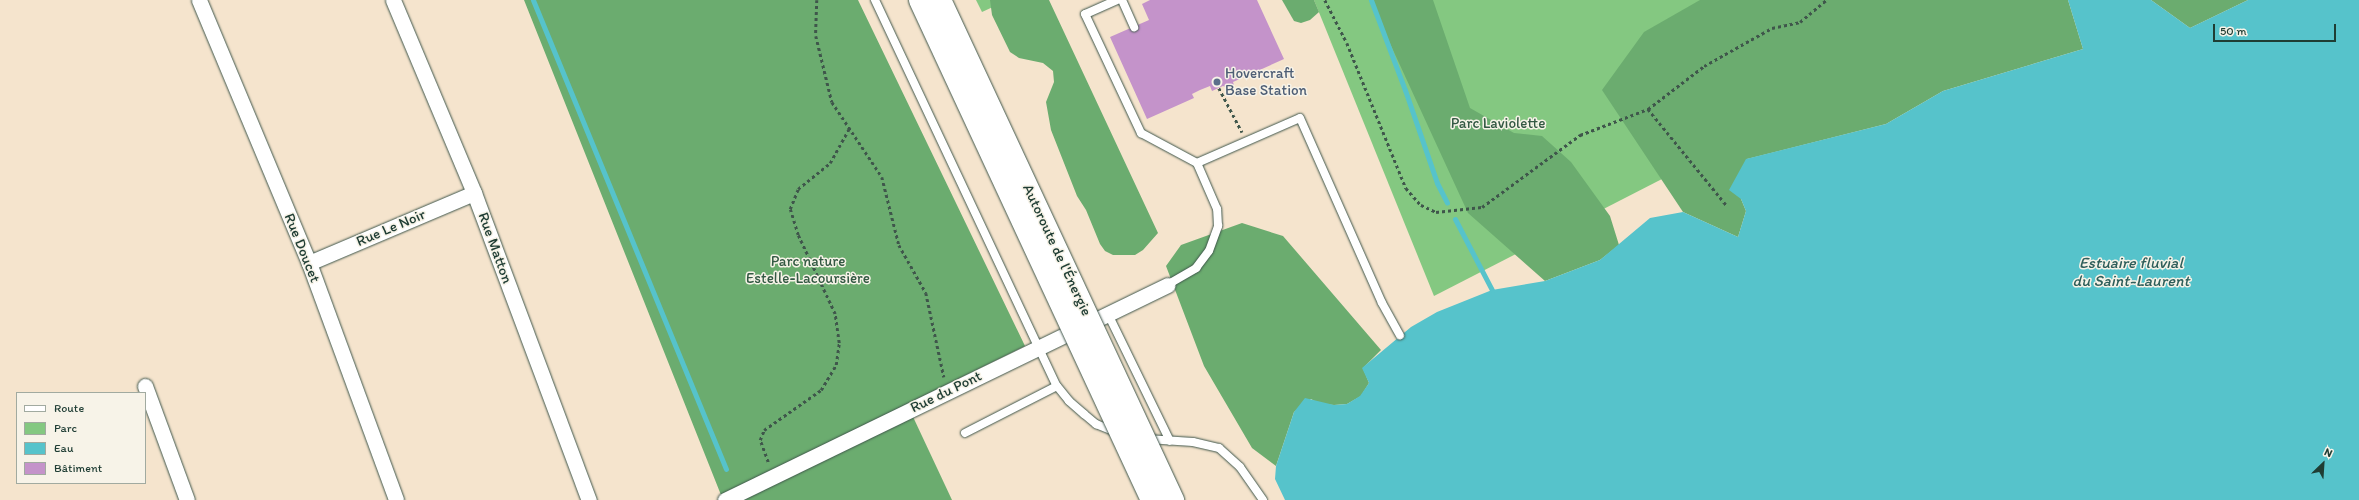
<!DOCTYPE html>
<html>
<head>
<meta charset="utf-8">
<style>
	body { margin:0 }
	#map { position:relative; width:2359px; height:500px; overflow:hidden; background:#f5e4cd; font-family:Itim,sans-serif }
	div>[style] { position:absolute }
	[style*='--x'] { left:calc(var(--x)*1px); top:calc(var(--y)*1px); width:calc(var(--w)*1px); rotate:calc(var(--a)*1deg) }
	.green>* { inset:0; background:#84c881 }
	.forest>* { inset:0; background:#6bac6f }
	.water>* { inset:0; background:#56c3cb }
	.stream>* { height:5px; margin:-2.5px; padding:0 2.5px; transform-origin:2.5px; border-radius:2.5px; background:#56c3cb }
	.building>* { inset:0; background:#c493ca }
	.path>* { height:2.5px; margin-top:-1.25px; transform-origin:0; background:repeating-linear-gradient(90deg,#3f564b 0 3px,transparent 0 6px) }
	.roads { filter:drop-shadow(0 0 1px #3f564b) drop-shadow(0 0 1px #3f564b) }
	.lane>* { height:8px; margin:-4px; padding:0 4px; transform-origin:4px; border-radius:4px; background:#fff }
	.street>* { height:15px; margin:-7.5px; padding:0 7.5px; transform-origin:7.5px; border-radius:7.5px; background:#fff }
	.bridges { filter:drop-shadow(0 0 1px #3f564b) drop-shadow(0 0 1px #3f564b) }
	.highway-bridge>* { height:22px; margin:-11px; padding:0 11px; transform-origin:11px; border-radius:11px; background:#fff }
	.dots>* { width:11px; height:11px; translate:-50% -50%; box-sizing:border-box; border:2px solid #f7f3e8; border-radius:50% }
	span { translate:-50% -50%; white-space:nowrap; text-align:center; line-height:1.15; -webkit-text-stroke:3px #f7f3e8; paint-order:stroke }
	.service-label { font-size:15px; color:#4e5e75 }
	.left { translate:0 -50%; text-align:left }
	.park-label { font-size:15px; color:#335943 }
	.street-label { font-size:15px; color:#1f3d34 }
	.water-label { font-size:16px; color:#2d5e5a; font-style:italic }
	.legend { position:absolute; left:16px; top:392px; width:130px; height:92px; box-sizing:border-box; background:#f7f3e8; border:1px solid #a1aaa0; margin:0; padding:5px 7px; list-style:none; font-size:12px; color:#1f3d34 }
	.legend li { display:flex; align-items:center; gap:8px; height:20px }
	.legend b { width:20px; border:1px solid #a1aaa0 }
	.north { position:absolute; left:2303px; top:444px; width:40px; height:40px; -webkit-text-stroke:3px #f7f3e8; paint-order:stroke; rotate:25deg; font-size:11px; font-weight:700; line-height:16px; text-align:center; color:#1f3d34 }
	.north::after { content:''; display:block; margin:auto; width:14px; height:18px; background:#1f3d34; clip-path:polygon(50% 0,100% 100%,50% 72%,0 100%) }
	.scale { position:absolute; left:2213px; top:24px; width:123px; height:18px; box-sizing:border-box; border:2px solid #1f3d34; border-top:0; padding-left:5px; font-size:12px; line-height:14px; white-space:nowrap; color:#1f3d34; -webkit-text-stroke:3px #f7f3e8; paint-order:stroke }
</style>
</head>
<body>
<div id="map">
	<div class="green">
		<div style="clip-path:polygon(976px 0,1008px 0,982px 12px)"></div>
		<div style="clip-path:polygon(1314px 0,2011px 0,1434px 296px)"></div>
	</div>
	<div class="forest">
		<div style="clip-path:polygon(524px 0,858px 0,1025px 346px,907px 404px,952px 500px,723px 500px)"></div>
		<div style="clip-path:polygon(990px 0,1049px 0,1158px 233px,1143px 250px,1135px 255px,1113px 255px,1105px 251px,1100px 244px,1086px 210px,1077px 196px,1051px 130px,1046px 102px,1054px 82px,1053px 71px,1043px 63px,1019px 58px,1010px 52px,992px 15px)"></div>
		<div style="clip-path:polygon(1282px 0,1314px 0,1319px 12px,1310px 20px,1301px 23px,1294px 21px)"></div>
		<div style="clip-path:polygon(1370px 0,1433px 0,1470px 108px,1514px 133px,1542px 136px,1571px 162px,1610px 216px,1619px 245px,1600px 260px,1545px 281px,1468px 213px)"></div>
		<div style="clip-path:polygon(1700px 0,2068px 0,2083px 49px,1943px 91px,1886px 124px,1747px 159px,1741px 199px,1746px 211px,1738px 237px,1683px 212px,1602px 90px,1644px 32px)"></div>
		<div style="clip-path:polygon(2151px 0,2248px 0,2190px 28px)"></div>
		<div style="clip-path:polygon(1242px 223px,1283px 236px,1381px 350px,1363px 368px,1369px 383px,1361px 396px,1347px 404px,1334px 405px,1320px 404px,1311px 399px,1294px 412px,1276px 466px,1252px 448px,1204px 366px,1166px 266px,1181px 245px)"></div>
	</div>
	<div class="water">
		<div style="clip-path:polygon(2068px 0,2151px 0,2190px 28px,2248px 0,2359px 0,2359px 500px,1285px 500px,1275px 479px,1276px 466px,1294px 412px,1305px 398px,1334px 405px,1347px 404px,1360px 396px,1369px 383px,1362px 368px,1411px 327px,1437px 312px,1492px 290px,1545px 281px,1600px 260px,1650px 218px,1683px 212px,1738px 237px,1746px 211px,1741px 199px,1729px 190px,1746px 159px,1886px 124px,1943px 91px,2083px 49px)"></div>
	</div>
	<div class="stream">
		<div style="--x:533;--y:0;--w:507;--a:67.63"></div>
		<div style="--x:1371;--y:0;--w:96;--a:69.3"></div>
		<div style="--x:1405;--y:90;--w:98;--a:71"></div>
		<div style="--x:1437;--y:183;--w:22;--a:63"></div>
		<div style="--x:1455;--y:219;--w:80;--a:62.5"></div>
	</div>
	<div class="building">
		<div style="clip-path:polygon(1150px 0,1257px 0,1284px 59px,1233px 82px,1234px 85px,1228px 88px,1223px 86px,1212px 91px,1210px 86px,1200px 90px,1192px 94px,1194px 98px,1147px 119px,1110px 37px,1149px 20px,1142px 4px)"></div>
	</div>
	<div class="path">
		<div style="--x:817;--y:0;--w:36;--a:92"></div>
		<div style="--x:816;--y:36;--w:68;--a:76.4"></div>
		<div style="--x:832;--y:102;--w:90;--a:56.3"></div>
		<div style="--x:882;--y:177;--w:70;--a:76"></div>
		<div style="--x:899;--y:245;--w:55;--a:60.6"></div>
		<div style="--x:926;--y:293;--w:86;--a:77.9"></div>
		<div style="--x:1325;--y:0;--w:48;--a:62.9"></div>
		<div style="--x:1347;--y:43;--w:157;--a:67.9"></div>
		<div style="--x:1406;--y:188;--w:23;--a:49"></div>
		<div style="--x:1421;--y:205;--w:17;--a:25"></div>
		<div style="--x:1436;--y:212;--w:46;--a:-6.2"></div>
		<div style="--x:1482;--y:207;--w:122;--a:-36.3"></div>
		<div style="--x:1580;--y:135;--w:73;--a:-20.9"></div>
		<div style="--x:1648;--y:109;--w:71;--a:-37.5"></div>
		<div style="--x:1704;--y:66;--w:78;--a:-29.2"></div>
		<div style="--x:1772;--y:28;--w:29;--a:-12"></div>
		<div style="--x:1800;--y:22;--w:34;--a:-40"></div>
		<div style="--x:1219;--y:88;--w:50;--a:62.4"></div>
		<div style="--x:1648;--y:109;--w:125;--a:50.8"></div>
		<div style="--x:768;--y:462;--w:23;--a:-110"></div>
		<div style="--x:760;--y:440;--w:11;--a:-68"></div>
		<div style="--x:764;--y:430;--w:70;--a:-35.1"></div>
		<div style="--x:821;--y:390;--w:29;--a:-59"></div>
		<div style="--x:836;--y:365;--w:22;--a:-82"></div>
		<div style="--x:839;--y:343;--w:29;--a:-98"></div>
		<div style="--x:835;--y:314;--w:87;--a:-115.1"></div>
		<div style="--x:798;--y:235;--w:27;--a:-107"></div>
		<div style="--x:790;--y:209;--w:22;--a:-68"></div>
		<div style="--x:798;--y:189;--w:41;--a:-39.1"></div>
		<div style="--x:830;--y:163;--w:39;--a:-61"></div>
	</div>
	<div class="roads">
		<div class="lane">
			<div style="--x:875;--y:0;--w:427;--a:64.8"></div>
			<div style="--x:1057;--y:386;--w:19;--a:51"></div>
			<div style="--x:1069;--y:401;--w:20;--a:41"></div>
			<div style="--x:1084;--y:414;--w:16;--a:40"></div>
			<div style="--x:1096;--y:424;--w:24;--a:22"></div>
			<div style="--x:1117;--y:0;--w:35;--a:156"></div>
			<div style="--x:1085;--y:14;--w:132;--a:64.8"></div>
			<div style="--x:1141;--y:133;--w:64;--a:28.2"></div>
			<div style="--x:1122;--y:0;--w:30;--a:66"></div>
			<div style="--x:1167;--y:285;--w:34;--a:-30"></div>
			<div style="--x:1196;--y:268;--w:21;--a:-53"></div>
			<div style="--x:1209;--y:251;--w:27;--a:-70"></div>
			<div style="--x:1218;--y:226;--w:17;--a:-93"></div>
			<div style="--x:1217;--y:209;--w:50;--a:-113.5"></div>
			<div style="--x:1197;--y:163;--w:112;--a:-23.6"></div>
			<div style="--x:1300;--y:118;--w:202;--a:66.1"></div>
			<div style="--x:1382;--y:303;--w:37;--a:61"></div>
			<div style="--x:1108;--y:314;--w:141;--a:64"></div>
			<div style="--x:965;--y:433;--w:103;--a:-27.1"></div>
			<div style="--x:1147;--y:439;--w:46;--a:3.7"></div>
			<div style="--x:1193;--y:442;--w:27;--a:13"></div>
			<div style="--x:1219;--y:448;--w:28;--a:42"></div>
			<div style="--x:1240;--y:467;--w:40;--a:55.1"></div>
		</div>
		<div class="street">
			<div style="--x:199;--y:0;--w:285;--a:67.3"></div>
			<div style="--x:309;--y:263;--w:252;--a:69.8"></div>
			<div style="--x:393;--y:0;--w:209;--a:67.2"></div>
			<div style="--x:474;--y:193;--w:328;--a:69.5"></div>
			<div style="--x:309;--y:263;--w:179;--a:-23"></div>
			<div style="--x:145;--y:386;--w:121;--a:69.8"></div>
			<div style="--x:725;--y:500;--w:492;--a:-25.9"></div>
		</div>
	</div>
	<div class="bridges">
		<div class="highway-bridge">
			<div style="--x:920;--y:0;--w:551;--a:65.11"></div>
			<div style="--x:940;--y:0;--w:552;--a:65.01"></div>
		</div>
	</div>
	<div class="dots">
		<div style="left:1217px;top:82px;background:#5c6f8a"></div>
	</div>
	<div class="service-label">
		<span class="left" style="left:1225px;top:82px">Hovercraft<br>Base Station</span>
	</div>
	<div class="park-label">
		<span style="left:1498px;top:124px">Parc Laviolette</span>
		<span style="left:808px;top:270px">Parc nature<br>Estelle-Lacoursière</span>
	</div>
	<div class="street-label">
		<span style="left:391px;top:228px;rotate:-23deg">Rue Le Noir</span>
		<span style="left:302px;top:248px;rotate:68deg">Rue Doucet</span>
		<span style="left:495px;top:248px;rotate:70deg">Rue Matton</span>
		<span style="left:1057px;top:250px;rotate:65deg">Autoroute de l'Énergie</span>
		<span style="left:946px;top:392px;rotate:-26deg">Rue du Pont</span>
	</div>
	<div class="water-label">
		<span style="left:2131px;top:272px">Estuaire fluvial<br>du Saint-Laurent</span>
	</div>
	<ul class="legend">
	<li><b style="height:5px;background:#fff"></b>Route</li>
	<li><b style="height:11px;background:#84c881"></b>Parc</li>
	<li><b style="height:11px;background:#56c3cb"></b>Eau</li>
	<li><b style="height:11px;background:#c493ca"></b>Bâtiment</li>
	</ul>
	<div class="north">N</div>
	<div class="scale">50 m</div>
</div>
</body>
</html>
